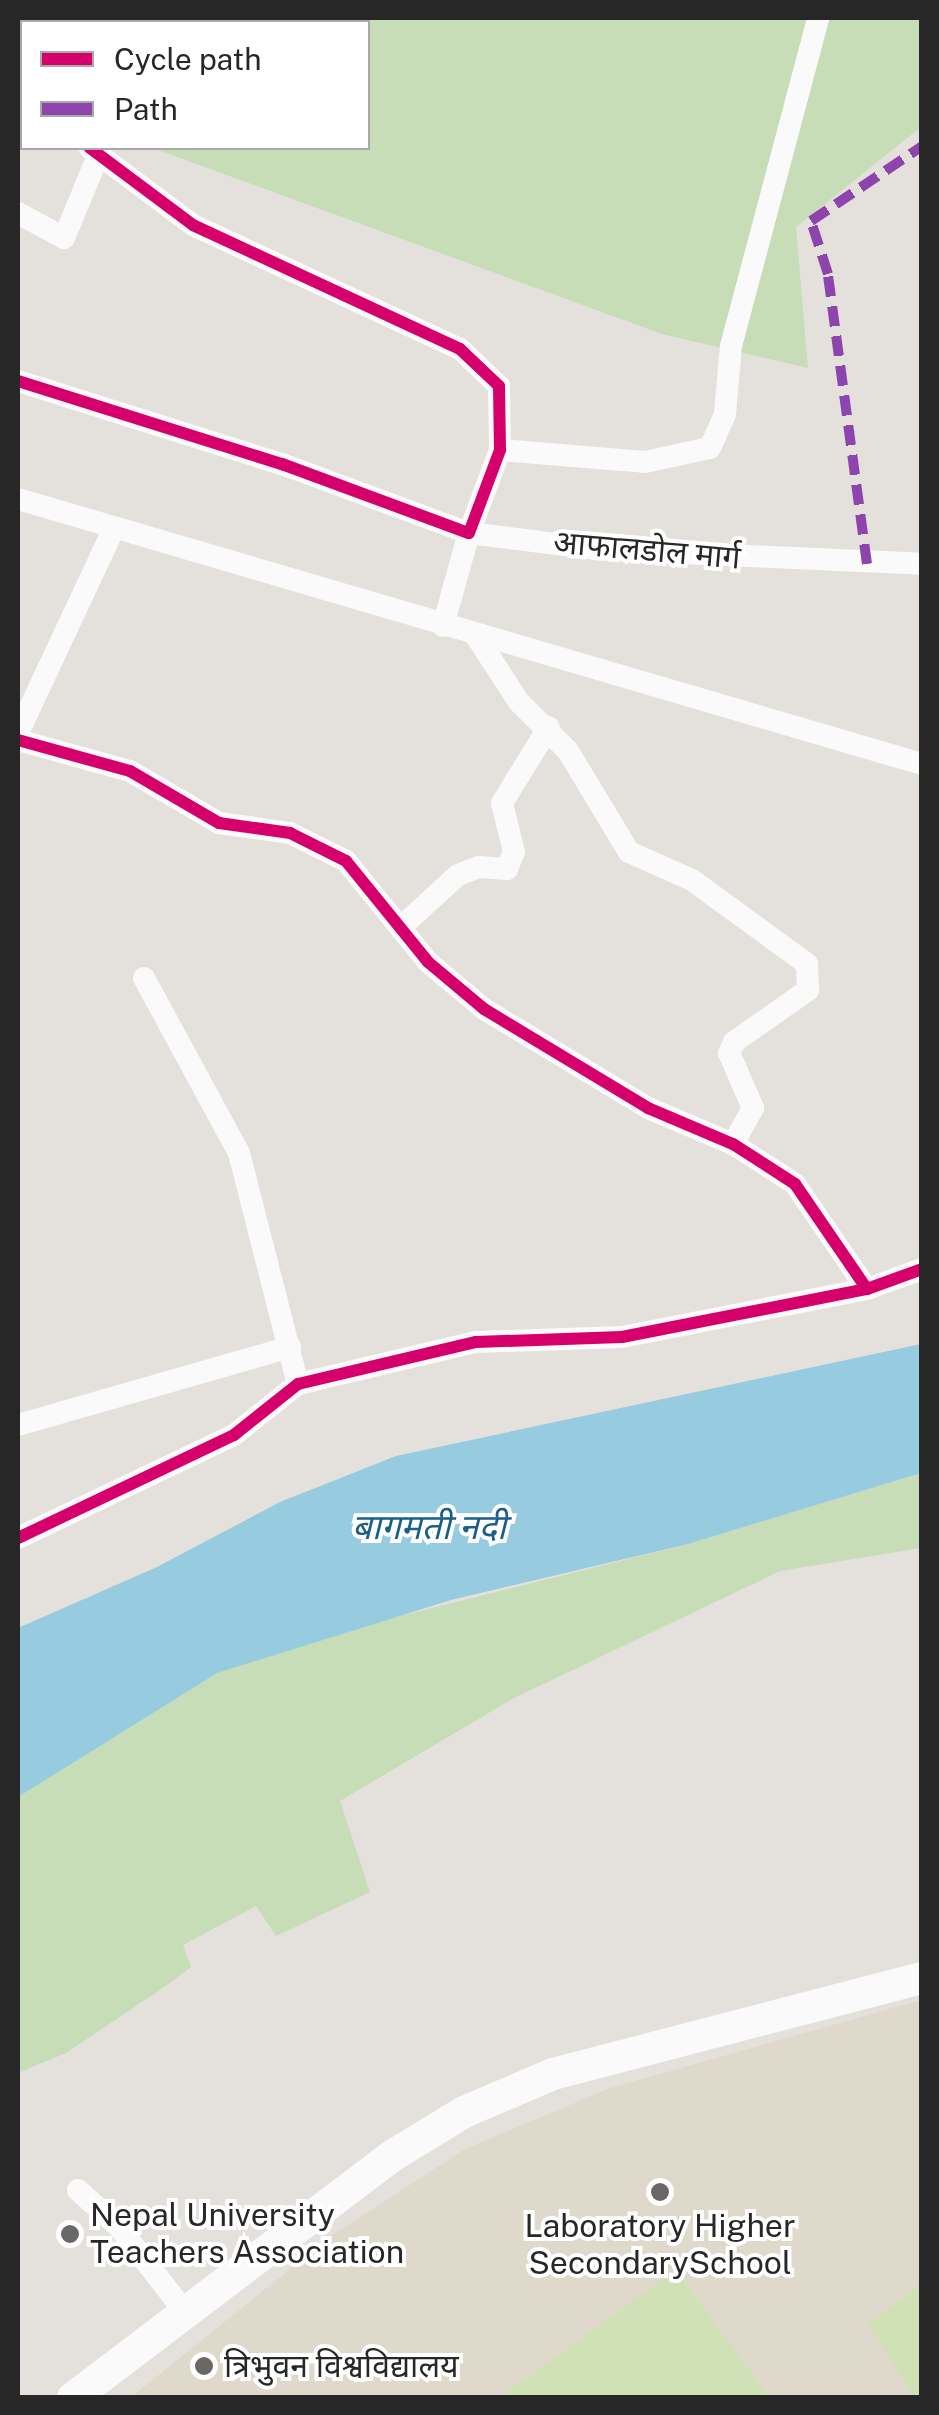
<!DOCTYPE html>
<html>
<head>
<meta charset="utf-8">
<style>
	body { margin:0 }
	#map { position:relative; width:939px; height:2415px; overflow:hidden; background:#e4e1dc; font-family:"Public Sans","Noto Sans Devanagari",sans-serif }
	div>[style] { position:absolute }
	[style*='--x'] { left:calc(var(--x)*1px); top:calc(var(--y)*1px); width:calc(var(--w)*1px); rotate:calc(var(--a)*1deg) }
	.education>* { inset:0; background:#dfd9cb }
	.green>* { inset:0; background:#c6ddb8 }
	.pitch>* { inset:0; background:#d0e1b6 }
	.water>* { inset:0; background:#96cbe0 }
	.street>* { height:22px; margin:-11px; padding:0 11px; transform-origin:11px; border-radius:11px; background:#fbfafa }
	.secondary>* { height:32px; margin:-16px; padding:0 16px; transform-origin:16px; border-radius:16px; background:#fbfafa }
	.quiet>* { height:10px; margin-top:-5px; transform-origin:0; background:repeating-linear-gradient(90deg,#8e44ad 0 20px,transparent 0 30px) }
	.cycleway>* { height:12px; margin:-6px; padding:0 6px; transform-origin:6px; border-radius:6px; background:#d6006c }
	.dots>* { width:28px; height:28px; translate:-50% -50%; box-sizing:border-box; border:5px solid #fff; border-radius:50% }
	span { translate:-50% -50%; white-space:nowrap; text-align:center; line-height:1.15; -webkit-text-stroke:8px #fff; paint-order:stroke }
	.street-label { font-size:32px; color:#272727 }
	.poi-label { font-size:32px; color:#272727 }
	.left { translate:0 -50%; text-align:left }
	.water-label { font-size:35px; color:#1a5f88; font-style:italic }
	.frame { position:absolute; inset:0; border:20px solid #272727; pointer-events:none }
	.legend { position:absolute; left:20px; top:20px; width:350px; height:130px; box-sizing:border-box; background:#fff; border:2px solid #a9a9a9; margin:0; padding:12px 18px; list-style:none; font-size:30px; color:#272727 }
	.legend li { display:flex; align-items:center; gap:20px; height:50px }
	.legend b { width:50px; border:2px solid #a9a9a9 }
</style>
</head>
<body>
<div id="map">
	<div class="education">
		<div style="clip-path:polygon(921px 2000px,921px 2397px,130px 2398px,331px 2236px,465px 2149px,610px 2088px)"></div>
	</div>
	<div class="green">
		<div style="clip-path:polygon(74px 18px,921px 18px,921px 127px,796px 227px,808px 368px,662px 334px,153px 148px,368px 148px,368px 22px,73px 22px)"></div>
		<div style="clip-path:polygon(921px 1473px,921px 1548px,780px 1571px,512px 1699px,340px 1801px,370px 1892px,276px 1936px,256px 1906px,183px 1945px,191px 1967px,170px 1983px,66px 2053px,18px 2073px,18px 1797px,127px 1724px,217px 1673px,352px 1628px,688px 1544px)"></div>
	</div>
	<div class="pitch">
		<div style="clip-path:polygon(676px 2270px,769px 2397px,500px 2397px)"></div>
		<div style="clip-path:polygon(919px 2286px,922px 2397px,915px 2398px,868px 2324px)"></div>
	</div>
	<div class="water">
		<div style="clip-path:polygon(921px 1344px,921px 1473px,688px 1544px,451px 1600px,217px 1673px,18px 1797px,18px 1628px,157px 1567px,280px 1502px,396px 1456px)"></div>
	</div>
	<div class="street">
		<div style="--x:18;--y:63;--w:9;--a:63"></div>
		<div style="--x:18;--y:213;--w:52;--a:28.5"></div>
		<div style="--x:64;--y:238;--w:89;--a:-67.5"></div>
		<div style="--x:18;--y:381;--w:277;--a:17.5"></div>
		<div style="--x:282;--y:464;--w:199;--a:20.3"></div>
		<div style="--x:469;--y:533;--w:89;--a:-69.5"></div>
		<div style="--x:500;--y:450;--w:64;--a:-90.9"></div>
		<div style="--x:499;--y:386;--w:54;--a:-136.5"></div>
		<div style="--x:460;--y:349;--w:294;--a:-155.1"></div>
		<div style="--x:193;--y:225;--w:129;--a:-143.2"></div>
		<div style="--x:500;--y:450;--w:145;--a:4.7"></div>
		<div style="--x:645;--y:462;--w:66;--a:-12.2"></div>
		<div style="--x:710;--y:448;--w:37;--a:-66"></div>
		<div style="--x:725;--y:414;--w:68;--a:-85"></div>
		<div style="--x:731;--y:346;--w:339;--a:-75.1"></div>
		<div style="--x:18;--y:499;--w:942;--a:16.34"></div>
		<div style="--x:443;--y:626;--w:97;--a:-74.4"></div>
		<div style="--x:469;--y:533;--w:127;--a:7.2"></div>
		<div style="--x:595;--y:549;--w:327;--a:2.6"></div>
		<div style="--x:476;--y:636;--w:79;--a:56.9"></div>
		<div style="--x:519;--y:702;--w:69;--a:45"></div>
		<div style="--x:568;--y:751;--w:118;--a:58.9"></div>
		<div style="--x:629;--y:852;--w:69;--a:24"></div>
		<div style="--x:692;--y:880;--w:142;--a:36.1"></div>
		<div style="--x:807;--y:964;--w:26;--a:88"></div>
		<div style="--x:808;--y:990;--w:90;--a:144.9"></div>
		<div style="--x:734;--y:1042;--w:12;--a:114"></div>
		<div style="--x:729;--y:1053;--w:60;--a:66.4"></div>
		<div style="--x:753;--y:1108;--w:41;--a:119.1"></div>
		<div style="--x:18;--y:733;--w:224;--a:-64.9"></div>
		<div style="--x:18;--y:740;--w:116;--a:15.5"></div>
		<div style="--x:130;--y:771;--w:103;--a:30.3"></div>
		<div style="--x:219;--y:823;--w:72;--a:8"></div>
		<div style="--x:290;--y:833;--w:63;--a:26.6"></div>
		<div style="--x:346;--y:861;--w:130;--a:50.9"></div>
		<div style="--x:428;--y:962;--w:73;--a:40"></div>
		<div style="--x:484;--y:1009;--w:192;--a:31.1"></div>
		<div style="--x:648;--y:1108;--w:92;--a:23"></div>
		<div style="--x:733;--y:1144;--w:74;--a:32.8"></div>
		<div style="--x:795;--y:1184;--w:127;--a:55.6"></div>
		<div style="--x:401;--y:927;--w:77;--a:-42.4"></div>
		<div style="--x:458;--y:875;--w:22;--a:-21"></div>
		<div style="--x:479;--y:867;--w:28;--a:4"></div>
		<div style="--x:507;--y:869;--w:18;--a:-68"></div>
		<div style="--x:514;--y:852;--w:50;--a:-103.8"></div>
		<div style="--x:502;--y:803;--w:89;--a:-58.3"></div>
		<div style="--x:144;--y:978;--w:199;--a:61.5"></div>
		<div style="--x:239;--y:1153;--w:238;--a:75.7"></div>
		<div style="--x:18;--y:1425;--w:283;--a:-16"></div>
		<div style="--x:18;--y:1538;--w:239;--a:-25.5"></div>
		<div style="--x:234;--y:1435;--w:82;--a:-38.6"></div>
		<div style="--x:298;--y:1384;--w:183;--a:-13.3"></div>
		<div style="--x:476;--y:1342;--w:146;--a:-2"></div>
		<div style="--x:622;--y:1337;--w:250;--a:-11.1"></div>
		<div style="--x:867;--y:1289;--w:59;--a:-20"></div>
		<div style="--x:78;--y:2190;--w:55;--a:42.1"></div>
		<div style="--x:119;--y:2227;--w:108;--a:52.2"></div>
	</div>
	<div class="secondary">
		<div style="--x:73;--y:2398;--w:400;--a:-37.2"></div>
		<div style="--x:392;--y:2156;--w:84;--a:-31.4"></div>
		<div style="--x:464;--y:2112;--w:97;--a:-23.1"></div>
		<div style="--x:553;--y:2074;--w:381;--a:-14.6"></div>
	</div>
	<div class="quiet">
		<div style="--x:867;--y:564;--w:293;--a:-97.7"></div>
		<div style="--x:828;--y:274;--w:56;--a:-107.8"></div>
		<div style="--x:811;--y:221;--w:134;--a:-34"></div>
	</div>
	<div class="cycleway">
		<div style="--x:18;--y:381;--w:277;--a:17.5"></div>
		<div style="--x:282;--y:464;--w:199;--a:20.3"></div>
		<div style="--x:469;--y:533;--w:89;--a:-69.5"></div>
		<div style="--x:500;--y:450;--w:64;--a:-90.9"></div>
		<div style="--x:499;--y:386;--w:54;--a:-136.5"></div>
		<div style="--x:460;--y:349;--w:294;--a:-155.1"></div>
		<div style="--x:193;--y:225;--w:129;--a:-143.2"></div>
		<div style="--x:18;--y:740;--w:116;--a:15.5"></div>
		<div style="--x:130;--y:771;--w:103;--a:30.3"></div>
		<div style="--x:219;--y:823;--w:72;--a:8"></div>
		<div style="--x:290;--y:833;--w:63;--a:26.6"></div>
		<div style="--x:346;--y:861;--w:130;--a:50.9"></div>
		<div style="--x:428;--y:962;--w:73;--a:40"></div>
		<div style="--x:484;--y:1009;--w:192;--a:31.1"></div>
		<div style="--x:648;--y:1108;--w:92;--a:23"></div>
		<div style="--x:733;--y:1144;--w:74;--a:32.8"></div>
		<div style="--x:795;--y:1184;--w:127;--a:55.6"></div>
		<div style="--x:18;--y:1538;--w:239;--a:-25.5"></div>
		<div style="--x:234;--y:1435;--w:82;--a:-38.6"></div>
		<div style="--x:298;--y:1384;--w:183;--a:-13.3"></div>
		<div style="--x:476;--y:1342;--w:146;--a:-2"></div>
		<div style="--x:622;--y:1337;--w:250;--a:-11.1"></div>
		<div style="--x:867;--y:1289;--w:59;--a:-20"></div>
	</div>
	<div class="dots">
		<div style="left:660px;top:2192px;background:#696866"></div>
		<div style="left:70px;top:2234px;background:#696866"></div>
		<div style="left:204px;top:2366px;background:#696866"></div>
	</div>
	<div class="street-label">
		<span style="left:647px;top:550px;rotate:5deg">आफालडोल मार्ग</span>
	</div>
	<div class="poi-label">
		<span class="left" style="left:90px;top:2234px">Nepal University<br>Teachers Association</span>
		<span style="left:660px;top:2245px">Laboratory Higher<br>SecondarySchool</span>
		<span class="left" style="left:224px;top:2366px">त्रिभुवन विश्वविद्यालय</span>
	</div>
	<div class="water-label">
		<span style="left:429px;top:1527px">बागमती नदी</span>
	</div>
	<div class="frame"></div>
	<ul class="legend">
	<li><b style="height:12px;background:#d6006c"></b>Cycle path</li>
	<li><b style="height:12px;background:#8e44ad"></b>Path</li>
	</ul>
</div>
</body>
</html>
